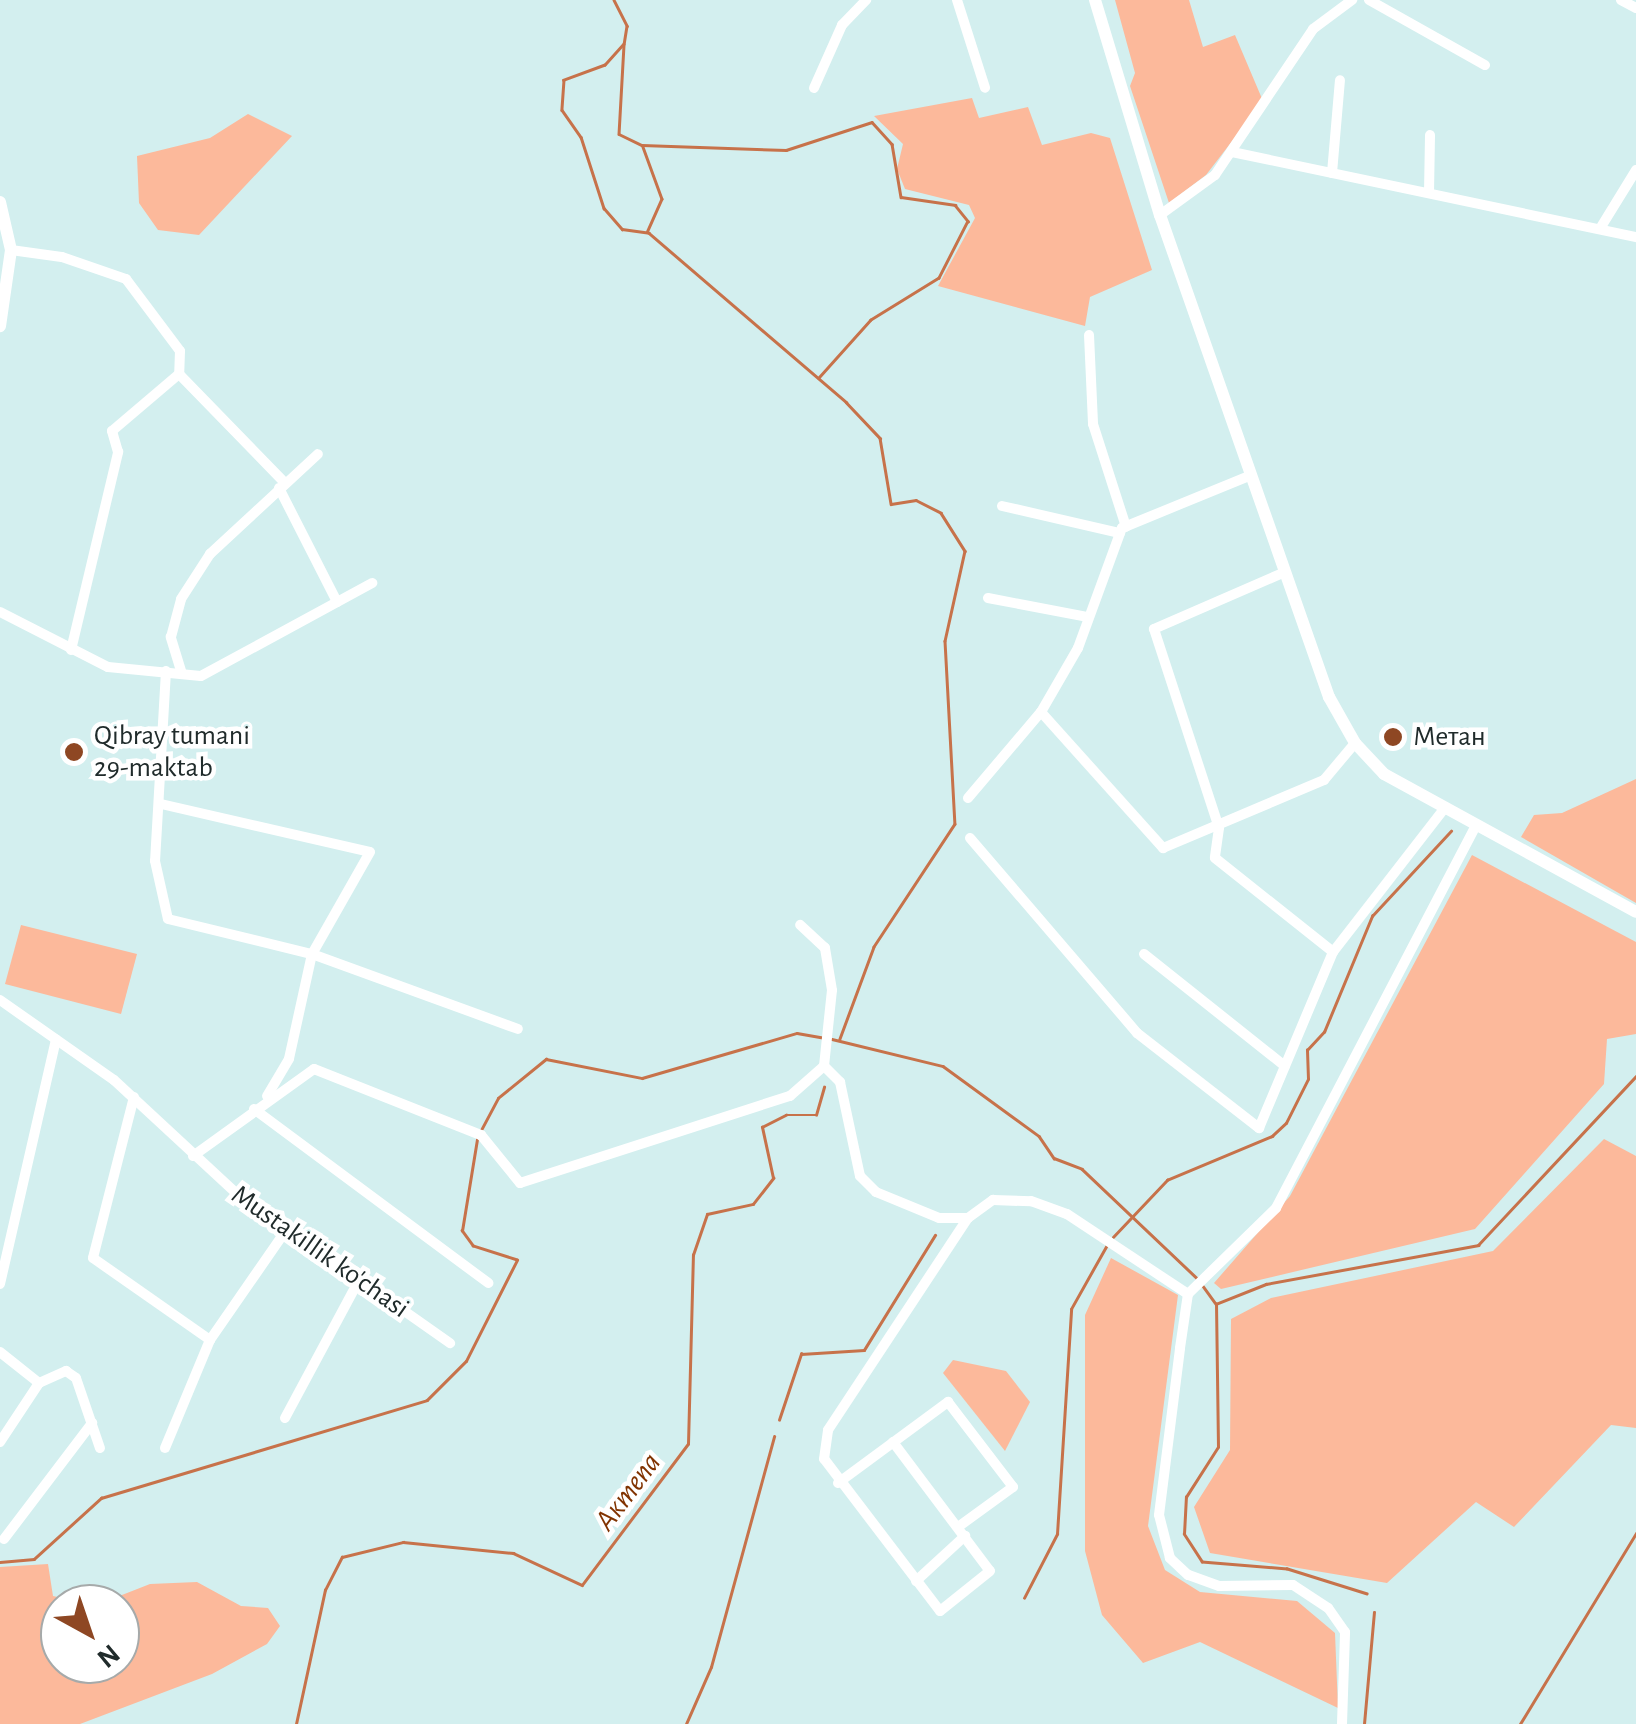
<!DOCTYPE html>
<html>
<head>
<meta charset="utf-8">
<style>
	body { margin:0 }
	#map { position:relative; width:1636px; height:1724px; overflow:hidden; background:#d3efef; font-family:"Alegreya Sans",sans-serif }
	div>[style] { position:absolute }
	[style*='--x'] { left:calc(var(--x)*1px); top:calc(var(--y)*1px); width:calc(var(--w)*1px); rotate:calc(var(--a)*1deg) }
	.green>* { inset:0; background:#fcb99b }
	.stream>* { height:2.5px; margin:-1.25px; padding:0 1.25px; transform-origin:1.25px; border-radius:1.25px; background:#c7724a }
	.minor>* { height:10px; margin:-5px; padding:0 5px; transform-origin:5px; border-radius:5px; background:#fff }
	.major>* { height:12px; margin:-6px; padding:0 6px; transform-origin:6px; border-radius:6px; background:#fff }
	.dots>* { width:28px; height:28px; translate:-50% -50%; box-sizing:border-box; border:5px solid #fff; border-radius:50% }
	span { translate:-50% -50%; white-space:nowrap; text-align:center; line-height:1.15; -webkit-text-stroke:9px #fff; paint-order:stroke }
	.poi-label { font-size:28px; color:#202b2b }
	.left { translate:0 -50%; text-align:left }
	.street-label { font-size:28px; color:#202b2b }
	.water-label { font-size:30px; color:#813301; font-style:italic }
	.north { position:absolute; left:40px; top:1584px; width:100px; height:100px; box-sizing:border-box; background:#fff; border:2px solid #a6aaaa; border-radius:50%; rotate:140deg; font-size:28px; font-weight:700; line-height:40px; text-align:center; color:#202b2b }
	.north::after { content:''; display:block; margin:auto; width:35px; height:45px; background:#8e4723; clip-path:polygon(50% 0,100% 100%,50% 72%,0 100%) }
</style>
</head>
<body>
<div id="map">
	<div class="green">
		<div style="clip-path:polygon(1115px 0,1189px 0,1203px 47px,1235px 35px,1263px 101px,1206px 175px,1169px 203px,1130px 86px,1135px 73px)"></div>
		<div style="clip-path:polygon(972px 98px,979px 118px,1028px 107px,1042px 145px,1091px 133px,1110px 138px,1152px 270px,1090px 297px,1085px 326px,938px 286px,975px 218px,969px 205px,905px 189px,897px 169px,903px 144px,874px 116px)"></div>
		<div style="clip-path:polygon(248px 114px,292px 136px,199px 235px,158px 230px,139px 203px,137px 156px,210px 138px)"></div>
		<div style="clip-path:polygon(1636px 779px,1636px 903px,1521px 837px,1534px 815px,1562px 813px)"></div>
		<div style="clip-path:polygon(1472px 855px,1636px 942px,1636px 1034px,1607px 1039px,1604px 1084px,1475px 1229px,1221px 1289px,1214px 1283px,1290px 1196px)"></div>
		<div style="clip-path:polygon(21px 925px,137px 954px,121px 1014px,5px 984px)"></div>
		<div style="clip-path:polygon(1604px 1139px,1636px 1156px,1636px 1428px,1611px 1425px,1514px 1527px,1476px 1502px,1387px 1583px,1210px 1553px,1194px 1507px,1230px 1450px,1231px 1319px,1271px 1298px,1493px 1251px)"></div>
		<div style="clip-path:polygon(1111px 1258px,1178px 1295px,1148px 1526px,1165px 1570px,1200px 1592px,1297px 1601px,1335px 1633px,1338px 1708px,1200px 1642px,1143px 1663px,1102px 1615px,1085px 1551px,1085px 1315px)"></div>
		<div style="clip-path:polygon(953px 1360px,1006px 1371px,1030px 1402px,1005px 1451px,943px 1373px)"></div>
		<div style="clip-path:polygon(48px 1564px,53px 1596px,89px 1604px,60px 1604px,60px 1664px,120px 1664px,120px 1604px,99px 1604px,150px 1584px,197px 1582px,241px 1606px,268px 1608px,280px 1626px,267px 1644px,212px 1674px,80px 1724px,0 1724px,0 1567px)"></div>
	</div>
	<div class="stream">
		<div style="--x:614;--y:0;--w:29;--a:63"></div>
		<div style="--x:627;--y:26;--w:18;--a:99"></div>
		<div style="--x:624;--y:44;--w:28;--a:132"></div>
		<div style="--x:605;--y:65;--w:44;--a:159.9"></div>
		<div style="--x:564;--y:80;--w:30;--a:94"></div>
		<div style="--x:562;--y:110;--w:33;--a:55"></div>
		<div style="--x:581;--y:137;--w:75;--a:72.1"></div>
		<div style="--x:604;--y:208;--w:28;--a:49"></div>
		<div style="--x:622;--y:229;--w:27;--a:8"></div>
		<div style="--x:649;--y:233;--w:260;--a:40.6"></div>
		<div style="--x:846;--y:402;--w:50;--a:46.6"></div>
		<div style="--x:880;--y:438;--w:67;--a:80.5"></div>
		<div style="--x:891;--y:504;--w:25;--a:-9"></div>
		<div style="--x:916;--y:500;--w:28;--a:27"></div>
		<div style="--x:941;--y:513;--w:45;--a:57.7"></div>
		<div style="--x:965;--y:551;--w:92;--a:102.5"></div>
		<div style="--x:945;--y:641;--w:183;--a:86.9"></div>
		<div style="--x:955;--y:824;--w:147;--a:123.4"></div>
		<div style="--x:874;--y:947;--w:98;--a:110.3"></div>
		<div style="--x:624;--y:45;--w:89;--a:93.2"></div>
		<div style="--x:619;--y:134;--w:25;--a:26"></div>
		<div style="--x:642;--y:145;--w:144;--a:2"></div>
		<div style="--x:786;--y:150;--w:90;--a:-18"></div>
		<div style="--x:872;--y:122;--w:30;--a:48"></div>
		<div style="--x:892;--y:144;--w:54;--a:80.4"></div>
		<div style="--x:901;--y:197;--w:55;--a:8.4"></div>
		<div style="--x:955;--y:205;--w:21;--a:51"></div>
		<div style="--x:968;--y:221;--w:64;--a:117"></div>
		<div style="--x:939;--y:278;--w:80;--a:148.3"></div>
		<div style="--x:871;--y:320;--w:78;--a:131.9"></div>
		<div style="--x:643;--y:147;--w:55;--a:69.9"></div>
		<div style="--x:662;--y:199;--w:35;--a:114"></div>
		<div style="--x:832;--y:1039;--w:114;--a:13.7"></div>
		<div style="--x:943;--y:1066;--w:119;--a:36.1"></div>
		<div style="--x:1039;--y:1136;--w:27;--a:56"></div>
		<div style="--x:1054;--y:1158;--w:30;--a:21"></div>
		<div style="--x:1082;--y:1169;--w:161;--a:43.5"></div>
		<div style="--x:480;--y:1132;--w:38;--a:-62"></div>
		<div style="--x:498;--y:1098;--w:62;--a:-39.1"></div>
		<div style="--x:546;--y:1059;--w:98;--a:11.2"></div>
		<div style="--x:642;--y:1078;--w:161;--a:-16.2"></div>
		<div style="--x:797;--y:1033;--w:27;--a:10"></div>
		<div style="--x:1113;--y:1237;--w:79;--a:-46.5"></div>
		<div style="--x:1167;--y:1180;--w:114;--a:-22.7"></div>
		<div style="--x:1272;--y:1136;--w:19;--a:-43"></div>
		<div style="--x:1286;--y:1123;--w:49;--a:-63.4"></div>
		<div style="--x:1308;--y:1079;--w:29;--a:-92"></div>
		<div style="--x:1307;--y:1050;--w:25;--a:-47"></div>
		<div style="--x:1324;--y:1032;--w:126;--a:-67.5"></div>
		<div style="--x:1372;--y:916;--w:116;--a:-47.1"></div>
		<div style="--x:1203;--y:1286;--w:22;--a:54"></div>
		<div style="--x:779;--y:1420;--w:70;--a:-71.6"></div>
		<div style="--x:801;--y:1354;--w:63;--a:-3.6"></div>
		<div style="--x:864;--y:1350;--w:135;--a:-58.3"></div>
		<div style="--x:0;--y:1562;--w:34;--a:-5"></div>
		<div style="--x:34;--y:1559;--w:91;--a:-42.3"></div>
		<div style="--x:101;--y:1498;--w:340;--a:-16.7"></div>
		<div style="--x:427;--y:1400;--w:55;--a:-45"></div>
		<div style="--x:466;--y:1361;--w:113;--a:-63.2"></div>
		<div style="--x:517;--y:1260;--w:46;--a:-162.3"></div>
		<div style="--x:473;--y:1246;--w:19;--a:-126"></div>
		<div style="--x:462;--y:1231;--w:93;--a:-80.7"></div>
		<div style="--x:1367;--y:1594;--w:84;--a:-162.6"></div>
		<div style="--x:1287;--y:1569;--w:85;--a:-175.3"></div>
		<div style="--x:1202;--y:1562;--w:33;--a:-123"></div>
		<div style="--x:1184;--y:1534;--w:37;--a:-87"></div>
		<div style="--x:1186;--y:1497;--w:59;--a:-57.4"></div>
		<div style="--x:1218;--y:1447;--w:143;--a:-90.8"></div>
		<div style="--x:1216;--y:1304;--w:54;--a:-21.8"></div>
		<div style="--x:1266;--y:1284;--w:216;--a:-10.4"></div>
		<div style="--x:1478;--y:1245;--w:231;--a:-46.9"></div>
		<div style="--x:1024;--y:1598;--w:72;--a:-62.7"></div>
		<div style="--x:1057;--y:1534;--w:225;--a:-86.4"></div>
		<div style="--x:1071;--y:1309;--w:76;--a:-60.7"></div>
		<div style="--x:296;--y:1724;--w:137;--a:-77.8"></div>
		<div style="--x:325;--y:1590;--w:37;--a:-63"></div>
		<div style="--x:342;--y:1557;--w:63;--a:-13.8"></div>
		<div style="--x:403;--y:1542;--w:111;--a:5.7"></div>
		<div style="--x:513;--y:1553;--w:76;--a:24.9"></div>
		<div style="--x:582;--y:1585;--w:176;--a:-53.1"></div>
		<div style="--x:688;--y:1444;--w:189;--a:-88.5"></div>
		<div style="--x:693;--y:1255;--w:43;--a:-71.1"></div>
		<div style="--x:707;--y:1214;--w:47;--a:-12.3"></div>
		<div style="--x:753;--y:1204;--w:33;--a:-52"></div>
		<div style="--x:773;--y:1178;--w:52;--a:-102.2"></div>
		<div style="--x:762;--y:1127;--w:27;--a:-27"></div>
		<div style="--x:786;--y:1115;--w:30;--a:0"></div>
		<div style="--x:816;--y:1115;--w:29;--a:-74"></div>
		<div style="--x:686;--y:1724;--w:62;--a:-66.3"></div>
		<div style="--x:711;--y:1667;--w:239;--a:-74.7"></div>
		<div style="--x:1364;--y:1724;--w:112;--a:-84.9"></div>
		<div style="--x:1520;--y:1724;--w:223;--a:-58.7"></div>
	</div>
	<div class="minor">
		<div style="--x:957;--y:0;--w:92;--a:72.3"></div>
		<div style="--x:1369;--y:0;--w:133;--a:29.3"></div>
		<div style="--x:1621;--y:0;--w:17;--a:28"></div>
		<div style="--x:814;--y:88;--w:69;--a:-66"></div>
		<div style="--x:842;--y:25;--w:35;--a:-46"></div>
		<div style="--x:1232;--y:152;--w:413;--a:11.9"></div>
		<div style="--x:1332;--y:173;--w:93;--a:-85.1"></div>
		<div style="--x:1429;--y:193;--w:58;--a:-89"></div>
		<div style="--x:1160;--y:215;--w:68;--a:-36"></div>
		<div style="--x:1215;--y:175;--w:176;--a:-56.1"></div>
		<div style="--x:1313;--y:29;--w:49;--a:-36.6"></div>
		<div style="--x:1601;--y:227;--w:67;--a:-58.4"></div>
		<div style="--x:11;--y:250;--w:51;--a:7.8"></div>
		<div style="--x:62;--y:257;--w:68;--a:19"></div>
		<div style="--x:126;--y:279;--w:90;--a:53.1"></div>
		<div style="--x:180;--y:351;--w:23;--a:92"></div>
		<div style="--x:179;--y:374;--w:152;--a:45.8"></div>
		<div style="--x:1089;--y:335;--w:89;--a:87.4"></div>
		<div style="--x:1093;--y:424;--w:108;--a:72.2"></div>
		<div style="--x:279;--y:488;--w:128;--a:63"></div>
		<div style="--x:1002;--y:506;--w:121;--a:12.9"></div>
		<div style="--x:1285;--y:572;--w:143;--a:156.5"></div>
		<div style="--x:1154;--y:629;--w:209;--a:71.9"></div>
		<div style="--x:1219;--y:828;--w:30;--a:98"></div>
		<div style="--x:1215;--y:858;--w:151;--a:38.5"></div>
		<div style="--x:988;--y:598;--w:102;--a:10.8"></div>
		<div style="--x:0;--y:612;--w:121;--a:27"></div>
		<div style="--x:108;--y:667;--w:93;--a:5.5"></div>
		<div style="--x:201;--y:676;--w:195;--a:-28.5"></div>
		<div style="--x:71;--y:650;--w:204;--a:-76.6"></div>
		<div style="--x:118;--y:452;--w:22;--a:-106"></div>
		<div style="--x:112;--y:431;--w:88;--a:-40.4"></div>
		<div style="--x:166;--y:671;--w:190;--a:93.3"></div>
		<div style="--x:155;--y:861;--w:59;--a:77.4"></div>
		<div style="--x:168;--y:919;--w:148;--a:13.7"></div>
		<div style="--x:312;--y:954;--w:219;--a:20"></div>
		<div style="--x:182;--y:674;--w:39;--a:-107"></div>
		<div style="--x:171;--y:637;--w:39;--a:-75"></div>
		<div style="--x:181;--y:599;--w:54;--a:-57.2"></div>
		<div style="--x:210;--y:554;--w:147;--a:-42.8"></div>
		<div style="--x:1041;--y:712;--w:183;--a:48.1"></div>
		<div style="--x:1163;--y:848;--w:175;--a:-22.9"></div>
		<div style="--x:1324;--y:780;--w:48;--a:-50"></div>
		<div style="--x:968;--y:798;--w:113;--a:-49.7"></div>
		<div style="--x:1041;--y:712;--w:74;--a:-60"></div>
		<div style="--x:1078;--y:648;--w:128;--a:-69.9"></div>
		<div style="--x:1122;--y:528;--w:139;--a:-22.3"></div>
		<div style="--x:161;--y:804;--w:214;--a:12.9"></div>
		<div style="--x:370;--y:852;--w:117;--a:119.6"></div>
		<div style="--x:312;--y:954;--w:107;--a:102.4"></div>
		<div style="--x:289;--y:1059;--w:43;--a:120.7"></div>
		<div style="--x:970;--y:838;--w:257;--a:49.4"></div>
		<div style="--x:1137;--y:1033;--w:155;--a:37.9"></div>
		<div style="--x:1259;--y:1128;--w:191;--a:-67.2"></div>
		<div style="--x:1333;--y:952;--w:181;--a:-52.2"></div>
		<div style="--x:1144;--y:954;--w:180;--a:38.5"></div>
		<div style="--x:0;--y:1000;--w:139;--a:35.1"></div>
		<div style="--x:114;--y:1080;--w:165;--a:42.8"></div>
		<div style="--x:235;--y:1192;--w:263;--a:35.1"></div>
		<div style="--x:824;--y:1066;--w:23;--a:45"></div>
		<div style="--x:840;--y:1082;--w:96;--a:78"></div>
		<div style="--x:860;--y:1176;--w:23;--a:45"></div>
		<div style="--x:876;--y:1192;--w:68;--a:22.4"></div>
		<div style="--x:939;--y:1218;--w:29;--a:0"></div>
		<div style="--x:134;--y:1097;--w:166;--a:104.3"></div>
		<div style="--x:93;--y:1258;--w:143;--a:35"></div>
		<div style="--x:254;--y:1109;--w:292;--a:36.6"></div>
		<div style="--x:193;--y:1156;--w:149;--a:-35.7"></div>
		<div style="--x:314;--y:1069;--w:180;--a:21.6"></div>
		<div style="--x:481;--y:1135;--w:62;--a:50.9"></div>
		<div style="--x:520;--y:1183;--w:284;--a:-17.9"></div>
		<div style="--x:790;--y:1096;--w:45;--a:-41.4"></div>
		<div style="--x:824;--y:1066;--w:76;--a:-84"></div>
		<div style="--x:832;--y:990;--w:43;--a:-99.5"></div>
		<div style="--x:825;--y:948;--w:34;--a:-137"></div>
		<div style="--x:0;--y:1284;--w:251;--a:-77.1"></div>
		<div style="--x:0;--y:1352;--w:50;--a:38.5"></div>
		<div style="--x:39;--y:1383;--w:30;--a:-24"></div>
		<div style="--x:66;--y:1371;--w:12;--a:35"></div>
		<div style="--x:76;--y:1378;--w:74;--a:71.1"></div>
		<div style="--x:285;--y:1418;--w:154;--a:-61.8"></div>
		<div style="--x:0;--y:1442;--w:71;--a:-56.5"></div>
		<div style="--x:893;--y:1442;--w:161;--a:53.1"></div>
		<div style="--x:990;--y:1571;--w:64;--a:141.3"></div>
		<div style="--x:940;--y:1611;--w:191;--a:-127.3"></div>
		<div style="--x:824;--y:1459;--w:29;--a:-82"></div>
		<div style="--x:828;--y:1430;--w:254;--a:-56.6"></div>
		<div style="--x:968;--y:1218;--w:31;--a:-36"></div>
		<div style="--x:993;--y:1200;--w:38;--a:2"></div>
		<div style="--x:1031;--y:1201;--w:38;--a:20"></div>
		<div style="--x:1067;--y:1214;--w:145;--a:33.5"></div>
		<div style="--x:165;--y:1448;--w:117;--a:-67.4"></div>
		<div style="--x:210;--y:1340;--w:135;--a:-55.3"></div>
		<div style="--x:838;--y:1483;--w:137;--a:-36.4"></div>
		<div style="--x:948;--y:1402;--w:107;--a:52.6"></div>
		<div style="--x:1013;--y:1487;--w:68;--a:144"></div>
		<div style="--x:4;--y:1539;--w:146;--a:-52.8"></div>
		<div style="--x:916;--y:1581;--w:67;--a:-42.6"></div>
		<div style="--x:1342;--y:1724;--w:92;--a:-88.1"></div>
		<div style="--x:1345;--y:1632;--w:29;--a:-125"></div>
		<div style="--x:1328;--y:1608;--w:42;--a:-146.7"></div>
		<div style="--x:1293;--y:1585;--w:74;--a:179.2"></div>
		<div style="--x:1219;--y:1586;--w:33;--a:-160"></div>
		<div style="--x:1188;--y:1575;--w:25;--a:-137"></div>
		<div style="--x:1170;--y:1558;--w:44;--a:-104.3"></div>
		<div style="--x:1159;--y:1515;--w:168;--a:-82.8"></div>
		<div style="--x:1180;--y:1348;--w:55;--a:-81.6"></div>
		<div style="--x:1188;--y:1294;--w:123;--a:-44.3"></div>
		<div style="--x:1276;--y:1208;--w:430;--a:-62.4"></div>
	</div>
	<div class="major">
		<div style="--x:1095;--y:0;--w:225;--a:73.2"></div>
		<div style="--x:1160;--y:215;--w:511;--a:70.68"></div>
		<div style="--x:1329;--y:697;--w:53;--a:60.5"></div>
		<div style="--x:1355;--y:743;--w:42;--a:46.9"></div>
		<div style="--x:1384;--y:774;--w:287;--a:28.7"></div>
		<div style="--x:0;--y:202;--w:49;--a:77.1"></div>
		<div style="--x:11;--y:250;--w:77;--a:98.2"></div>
	</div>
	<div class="dots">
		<div style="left:1393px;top:737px;background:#8e4723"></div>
		<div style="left:74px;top:752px;background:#8e4723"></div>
	</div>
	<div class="poi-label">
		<span class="left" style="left:94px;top:752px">Qibray tumani<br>29-maktab</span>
		<span class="left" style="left:1413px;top:737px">Метан</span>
	</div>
	<div class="street-label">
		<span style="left:320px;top:1252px;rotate:35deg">Mustakillik ko'chasi</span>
	</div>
	<div class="water-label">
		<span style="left:628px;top:1492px;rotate:-53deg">Актепа</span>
	</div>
	<div class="north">N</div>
</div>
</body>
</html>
